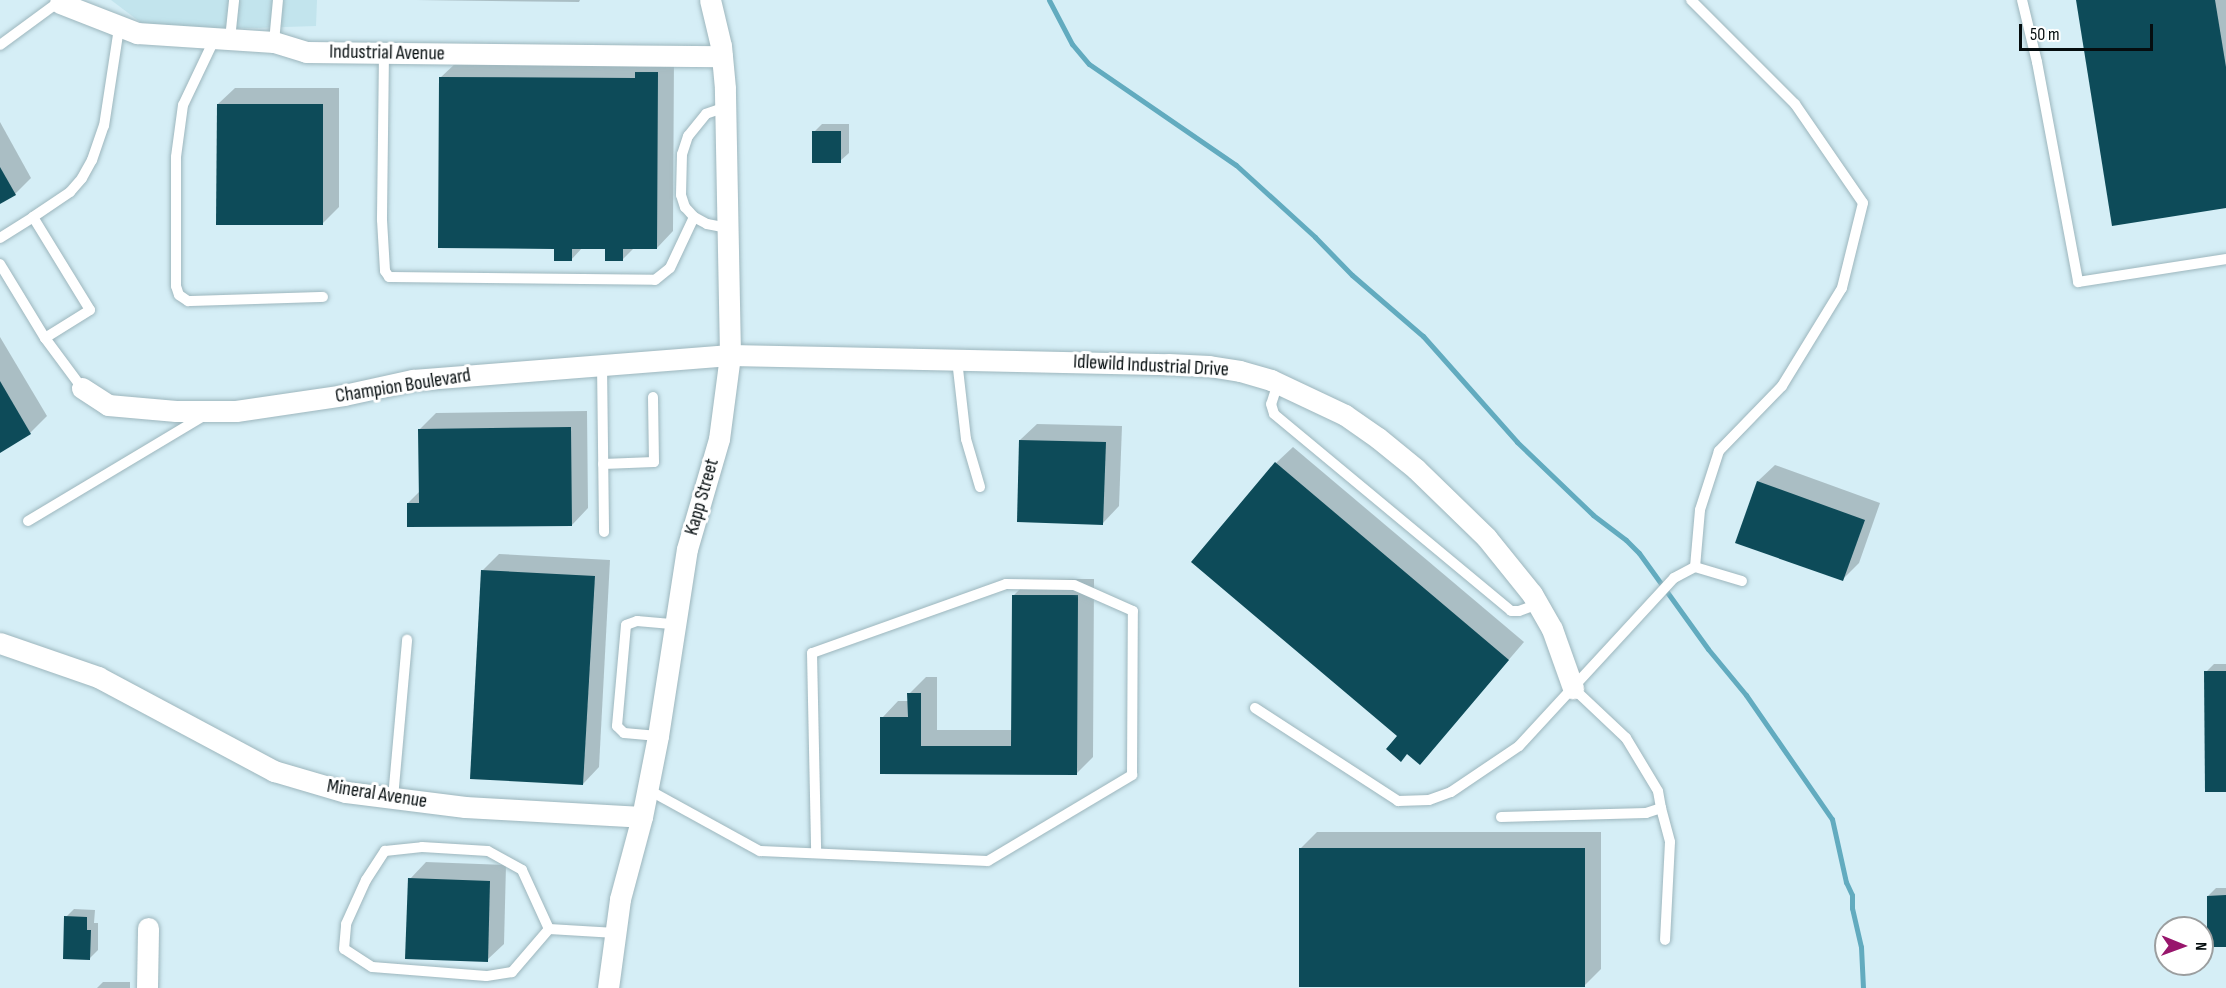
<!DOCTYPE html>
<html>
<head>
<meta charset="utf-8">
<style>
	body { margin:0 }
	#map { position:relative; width:2226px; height:988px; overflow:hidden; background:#d5eef6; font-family:"Sofia Sans Condensed",sans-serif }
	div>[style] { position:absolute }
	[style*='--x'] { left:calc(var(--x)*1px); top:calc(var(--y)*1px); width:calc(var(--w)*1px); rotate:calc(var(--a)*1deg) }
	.built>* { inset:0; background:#c2e4ed }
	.shadow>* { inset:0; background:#0003 }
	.stream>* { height:5px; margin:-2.5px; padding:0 2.5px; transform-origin:2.5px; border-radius:2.5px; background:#62abbf }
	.building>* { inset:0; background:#0d4b59 }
	.roads { filter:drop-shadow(0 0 2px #9db6bd) drop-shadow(0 0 2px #9db6bd) }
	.service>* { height:10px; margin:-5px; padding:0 5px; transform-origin:5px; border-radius:5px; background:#fff }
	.minor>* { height:21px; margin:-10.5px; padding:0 10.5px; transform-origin:10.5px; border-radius:10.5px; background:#fff }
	span { translate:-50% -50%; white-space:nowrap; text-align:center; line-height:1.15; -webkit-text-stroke:6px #fff; paint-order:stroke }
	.street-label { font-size:20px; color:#050d0f }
	.north { position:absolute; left:2154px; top:916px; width:60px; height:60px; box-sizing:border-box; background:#fff; border:2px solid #9b9e9f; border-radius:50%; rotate:91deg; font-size:16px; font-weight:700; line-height:24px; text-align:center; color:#050d0f }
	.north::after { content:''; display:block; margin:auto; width:21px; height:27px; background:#98166c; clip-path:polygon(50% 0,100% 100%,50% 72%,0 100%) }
	.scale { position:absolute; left:2019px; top:24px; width:134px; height:27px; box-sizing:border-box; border:3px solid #050d0f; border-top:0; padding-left:8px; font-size:18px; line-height:21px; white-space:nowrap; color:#050d0f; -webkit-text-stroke:4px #fff; paint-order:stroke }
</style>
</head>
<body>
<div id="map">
	<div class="built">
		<div style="clip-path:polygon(111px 0,317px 0,316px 26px,152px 31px)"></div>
	</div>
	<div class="shadow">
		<div style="clip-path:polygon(416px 0,580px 0,579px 2px)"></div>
		<div style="clip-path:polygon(2077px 0,2226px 0,2226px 207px)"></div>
		<div style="clip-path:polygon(674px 56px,673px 231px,657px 248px,634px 248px,622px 260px,606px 247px,583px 247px,571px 260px,555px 247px,440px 78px,457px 62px)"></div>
		<div style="clip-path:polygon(235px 88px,339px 88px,339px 207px,322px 224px,218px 104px)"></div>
		<div style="clip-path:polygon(0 122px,31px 178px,15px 194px,0 203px)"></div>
		<div style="clip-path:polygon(822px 124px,849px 124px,849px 153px,840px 161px,814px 132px)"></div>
		<div style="clip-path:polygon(0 337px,47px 416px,30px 433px,0 451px)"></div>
		<div style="clip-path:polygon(587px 411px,588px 508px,572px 525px,408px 503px,420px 491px,420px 429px,436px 413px)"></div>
		<div style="clip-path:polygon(1037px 424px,1122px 426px,1119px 506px,1103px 523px,1020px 440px)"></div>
		<div style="clip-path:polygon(1293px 447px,1524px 642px,1420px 763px,1399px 736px,1276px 463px)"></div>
		<div style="clip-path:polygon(1775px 465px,1880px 503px,1859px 563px,1842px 580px,1737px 542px,1758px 481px)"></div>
		<div style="clip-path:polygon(499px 554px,610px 560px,599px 767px,583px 784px,482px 571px)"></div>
		<div style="clip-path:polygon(1030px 579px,1094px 579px,1093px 757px,1077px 773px,881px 773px,882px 718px,898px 701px,909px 701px,909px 694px,926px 677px,937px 677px,937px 730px,1013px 730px,1013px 596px)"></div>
		<div style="clip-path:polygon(2214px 664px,2226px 664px,2226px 790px,2206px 672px)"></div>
		<div style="clip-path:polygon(1317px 832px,1601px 832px,1601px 969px,1584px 986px,1301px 848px)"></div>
		<div style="clip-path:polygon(426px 862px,506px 865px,504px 944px,487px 960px,410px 879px)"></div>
		<div style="clip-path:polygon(2216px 888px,2226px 888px,2226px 946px,2208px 896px)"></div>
		<div style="clip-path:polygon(74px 909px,95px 910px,94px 923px,98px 923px,98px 950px,90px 958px,66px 917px)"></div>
		<div style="clip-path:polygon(103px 982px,130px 982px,130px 988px,97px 988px)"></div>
	</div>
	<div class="stream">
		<div style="--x:1049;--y:0;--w:50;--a:62.4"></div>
		<div style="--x:1072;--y:44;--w:26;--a:50"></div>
		<div style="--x:1089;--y:64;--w:178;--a:34.5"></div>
		<div style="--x:1236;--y:165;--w:107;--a:42.3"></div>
		<div style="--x:1315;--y:237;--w:53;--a:45.8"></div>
		<div style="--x:1352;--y:275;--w:94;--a:40.7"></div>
		<div style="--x:1423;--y:336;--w:142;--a:48.4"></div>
		<div style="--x:1517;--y:442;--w:105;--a:43.8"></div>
		<div style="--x:1593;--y:515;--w:41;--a:37.1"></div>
		<div style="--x:1626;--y:540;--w:18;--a:45"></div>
		<div style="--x:1639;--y:553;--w:118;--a:54.3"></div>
		<div style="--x:1708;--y:649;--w:60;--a:50.4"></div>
		<div style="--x:1746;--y:695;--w:151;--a:55.3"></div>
		<div style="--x:1832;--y:819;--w:65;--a:77.5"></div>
		<div style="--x:1846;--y:882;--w:14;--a:65"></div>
		<div style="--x:1852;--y:895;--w:13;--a:90"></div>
		<div style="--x:1852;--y:908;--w:40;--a:77"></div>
		<div style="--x:1861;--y:947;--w:41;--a:87.2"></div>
	</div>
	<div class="building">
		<div style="clip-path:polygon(2076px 0,2215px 0,2226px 67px,2226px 208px,2112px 226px)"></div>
		<div style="clip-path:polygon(635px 72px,658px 72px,657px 249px,623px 249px,623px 261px,605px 261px,605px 249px,572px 249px,572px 261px,554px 261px,554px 249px,438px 248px,439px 77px,635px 78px)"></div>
		<div style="clip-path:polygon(217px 104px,323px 104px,323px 225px,216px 225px)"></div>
		<div style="clip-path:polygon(812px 131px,841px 131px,841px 163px,812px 163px)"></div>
		<div style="clip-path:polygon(0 167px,16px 195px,0 204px)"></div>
		<div style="clip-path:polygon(0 381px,31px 434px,0 453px)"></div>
		<div style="clip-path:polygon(571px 427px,572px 526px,407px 527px,407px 503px,419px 503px,418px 429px)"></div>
		<div style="clip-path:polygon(1019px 440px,1106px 442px,1103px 525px,1017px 522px)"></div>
		<div style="clip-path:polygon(1275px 462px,1509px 660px,1420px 765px,1407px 754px,1401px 762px,1386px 749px,1397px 736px,1191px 562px)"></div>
		<div style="clip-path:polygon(1757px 481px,1865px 520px,1843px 581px,1735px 543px)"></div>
		<div style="clip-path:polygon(481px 570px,595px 576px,583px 785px,470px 779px)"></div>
		<div style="clip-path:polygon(1012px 595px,1078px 595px,1077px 775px,880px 774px,880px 717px,908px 717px,907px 693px,921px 693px,921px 746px,1011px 746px)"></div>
		<div style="clip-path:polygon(2204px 671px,2226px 671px,2226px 792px,2205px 792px)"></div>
		<div style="clip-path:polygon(1299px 848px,1585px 848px,1585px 987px,1299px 987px)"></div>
		<div style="clip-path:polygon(408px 878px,490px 881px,488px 962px,405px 959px)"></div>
		<div style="clip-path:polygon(2226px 895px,2226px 947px,2207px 947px,2207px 896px)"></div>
		<div style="clip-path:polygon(64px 916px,87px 917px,87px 930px,91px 930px,90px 960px,63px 959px)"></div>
	</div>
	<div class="roads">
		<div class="service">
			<div style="--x:1691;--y:0;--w:147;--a:45"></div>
			<div style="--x:1795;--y:104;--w:120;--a:55.5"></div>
			<div style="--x:1863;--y:203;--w:88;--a:103.9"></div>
			<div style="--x:1842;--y:288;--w:115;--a:121.5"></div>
			<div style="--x:1782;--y:386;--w:91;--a:134.1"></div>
			<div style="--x:1719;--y:451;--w:62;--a:107.9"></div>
			<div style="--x:1700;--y:510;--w:57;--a:95"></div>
			<div style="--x:2022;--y:0;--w:64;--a:76.4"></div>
			<div style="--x:2037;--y:62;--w:224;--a:79.4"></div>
			<div style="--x:2078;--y:282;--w:150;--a:-8.8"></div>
			<div style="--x:215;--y:38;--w:74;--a:115.5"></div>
			<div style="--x:183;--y:105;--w:52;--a:97.7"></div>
			<div style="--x:176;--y:157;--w:129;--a:90"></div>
			<div style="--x:176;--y:286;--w:9;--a:72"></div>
			<div style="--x:179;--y:295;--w:11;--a:34"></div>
			<div style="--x:188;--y:301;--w:135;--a:-1.7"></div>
			<div style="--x:230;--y:39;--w:39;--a:-84"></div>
			<div style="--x:274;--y:42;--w:42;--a:-84.6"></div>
			<div style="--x:0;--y:45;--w:74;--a:-36.3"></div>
			<div style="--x:384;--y:53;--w:167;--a:90.7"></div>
			<div style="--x:382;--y:220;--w:51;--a:86.6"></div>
			<div style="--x:385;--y:271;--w:7;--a:56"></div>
			<div style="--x:389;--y:277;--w:266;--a:0.6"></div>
			<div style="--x:655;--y:280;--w:19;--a:-39"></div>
			<div style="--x:670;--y:268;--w:56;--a:-64.8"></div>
			<div style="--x:726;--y:107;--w:21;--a:161"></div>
			<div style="--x:706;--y:114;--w:28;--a:129"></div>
			<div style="--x:688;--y:136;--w:19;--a:108"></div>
			<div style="--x:682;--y:154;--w:41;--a:91.4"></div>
			<div style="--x:681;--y:195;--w:13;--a:72"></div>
			<div style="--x:685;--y:207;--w:13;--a:48"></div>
			<div style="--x:694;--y:217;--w:15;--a:28"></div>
			<div style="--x:707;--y:224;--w:21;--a:11"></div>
			<div style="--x:33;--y:217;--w:45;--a:-34"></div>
			<div style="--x:70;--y:192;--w:18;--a:-49"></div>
			<div style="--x:82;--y:178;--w:21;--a:-61"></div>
			<div style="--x:92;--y:160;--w:36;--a:-71"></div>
			<div style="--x:104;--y:126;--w:99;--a:-81.3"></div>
			<div style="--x:0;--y:238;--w:39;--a:-32"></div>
			<div style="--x:33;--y:217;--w:109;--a:58.5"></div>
			<div style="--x:90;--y:310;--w:53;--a:148.1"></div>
			<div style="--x:0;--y:264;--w:87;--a:58.7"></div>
			<div style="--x:45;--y:338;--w:62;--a:53.5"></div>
			<div style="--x:957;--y:360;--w:80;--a:83.5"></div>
			<div style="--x:966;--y:439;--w:50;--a:73.7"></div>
			<div style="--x:602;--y:364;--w:168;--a:89.3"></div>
			<div style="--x:1278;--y:383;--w:22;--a:108"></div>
			<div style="--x:1271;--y:404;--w:10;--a:73"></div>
			<div style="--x:1274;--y:414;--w:308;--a:39.7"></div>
			<div style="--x:1511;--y:611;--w:8;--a:0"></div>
			<div style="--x:1519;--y:611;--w:20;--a:-20"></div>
			<div style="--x:603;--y:464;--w:51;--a:-2.2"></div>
			<div style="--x:654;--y:462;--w:65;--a:-90.9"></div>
			<div style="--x:28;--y:521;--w:209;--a:-30.9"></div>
			<div style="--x:1255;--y:708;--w:171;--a:33"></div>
			<div style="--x:1398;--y:801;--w:31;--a:-2"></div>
			<div style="--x:1429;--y:800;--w:23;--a:-20"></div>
			<div style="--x:1451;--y:792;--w:82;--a:-34.1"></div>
			<div style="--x:1519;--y:746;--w:229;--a:-47.3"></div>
			<div style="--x:1674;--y:578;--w:24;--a:-28"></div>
			<div style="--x:1695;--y:567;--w:49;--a:16.6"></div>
			<div style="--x:658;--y:736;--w:34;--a:-175"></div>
			<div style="--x:624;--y:733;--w:10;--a:-135"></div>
			<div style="--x:617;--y:726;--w:101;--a:-84.9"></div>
			<div style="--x:626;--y:625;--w:12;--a:-20"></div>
			<div style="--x:637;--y:621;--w:37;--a:5"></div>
			<div style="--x:647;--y:789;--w:129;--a:28.8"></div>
			<div style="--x:760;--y:851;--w:228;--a:2.5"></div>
			<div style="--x:988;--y:861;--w:168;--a:-30.8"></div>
			<div style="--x:1132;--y:775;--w:164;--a:-89.7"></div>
			<div style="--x:1133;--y:611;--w:64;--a:-156.2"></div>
			<div style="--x:1074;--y:585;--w:68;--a:-179.2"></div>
			<div style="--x:1006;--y:584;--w:206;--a:160.4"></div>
			<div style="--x:812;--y:653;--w:199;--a:88.8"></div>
			<div style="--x:393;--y:798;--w:159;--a:-84.9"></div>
			<div style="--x:1661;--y:808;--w:35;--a:75"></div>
			<div style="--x:1670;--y:842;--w:98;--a:92.9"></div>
			<div style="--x:1501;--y:817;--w:145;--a:-1.6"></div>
			<div style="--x:1646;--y:813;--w:16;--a:-18"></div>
			<div style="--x:1661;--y:808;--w:17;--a:-100"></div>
			<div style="--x:1658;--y:791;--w:62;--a:-121.1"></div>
			<div style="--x:1626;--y:738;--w:73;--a:-136.7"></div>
			<div style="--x:549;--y:929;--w:57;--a:130.7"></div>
			<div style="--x:512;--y:972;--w:26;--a:171"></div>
			<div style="--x:486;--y:976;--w:114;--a:-175.5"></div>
			<div style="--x:372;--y:967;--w:33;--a:-147"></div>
			<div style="--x:344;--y:949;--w:25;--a:-85"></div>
			<div style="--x:346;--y:924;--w:48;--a:-65.6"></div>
			<div style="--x:366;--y:880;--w:35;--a:-57"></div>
			<div style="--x:385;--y:851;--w:37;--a:-6"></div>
			<div style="--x:422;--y:847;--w:66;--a:3.5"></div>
			<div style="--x:488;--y:851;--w:39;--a:29"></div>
			<div style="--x:522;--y:870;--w:65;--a:65.4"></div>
			<div style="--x:549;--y:929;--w:67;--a:3.4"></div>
		</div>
		<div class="minor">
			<div style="--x:60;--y:3;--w:83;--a:21.3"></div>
			<div style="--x:137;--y:33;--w:137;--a:3.8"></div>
			<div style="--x:274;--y:42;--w:34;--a:17"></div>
			<div style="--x:306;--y:52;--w:416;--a:0.6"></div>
			<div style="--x:82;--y:388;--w:31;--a:33"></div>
			<div style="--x:108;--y:405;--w:68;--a:5"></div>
			<div style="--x:176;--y:411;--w:60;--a:0"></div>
			<div style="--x:236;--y:411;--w:109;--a:-8.4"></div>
			<div style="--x:344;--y:395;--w:71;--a:-12.3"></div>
			<div style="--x:413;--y:380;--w:318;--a:-4.5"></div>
			<div style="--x:730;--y:355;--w:438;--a:1.2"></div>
			<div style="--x:1168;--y:364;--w:41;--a:2.8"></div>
			<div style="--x:1209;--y:366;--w:31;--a:9"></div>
			<div style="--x:1240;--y:371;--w:32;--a:16"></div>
			<div style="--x:1271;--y:380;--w:82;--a:25.3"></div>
			<div style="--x:1345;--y:415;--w:40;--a:34.9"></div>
			<div style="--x:1378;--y:438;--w:49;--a:39.2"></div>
			<div style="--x:1416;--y:469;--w:98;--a:44.2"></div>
			<div style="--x:1486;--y:537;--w:73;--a:51.1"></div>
			<div style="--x:1532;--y:594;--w:40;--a:60.3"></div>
			<div style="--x:1552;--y:629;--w:63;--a:70.4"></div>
			<div style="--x:0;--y:643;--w:104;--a:19.1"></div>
			<div style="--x:98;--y:677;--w:200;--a:28.1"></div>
			<div style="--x:274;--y:771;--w:75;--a:16.3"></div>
			<div style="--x:346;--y:792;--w:120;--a:7.2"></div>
			<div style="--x:465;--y:807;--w:177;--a:3.2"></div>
			<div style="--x:147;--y:988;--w:60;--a:-89"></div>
			<div style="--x:608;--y:988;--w:90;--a:-82.3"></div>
			<div style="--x:620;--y:899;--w:85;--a:-75"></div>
			<div style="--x:642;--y:817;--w:83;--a:-78.8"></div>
			<div style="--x:658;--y:736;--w:189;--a:-81.2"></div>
			<div style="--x:687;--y:549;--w:115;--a:-73.8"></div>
			<div style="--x:719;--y:439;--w:85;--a:-82.5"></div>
			<div style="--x:730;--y:355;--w:267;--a:-91.1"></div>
			<div style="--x:725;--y:88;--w:42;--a:-95.4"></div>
			<div style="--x:721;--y:46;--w:47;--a:-103.4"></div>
		</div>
	</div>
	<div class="street-label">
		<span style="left:387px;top:53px;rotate:1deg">Industrial Avenue</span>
		<span style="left:1151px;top:366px;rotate:3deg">Idlewild Industrial Drive</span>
		<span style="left:403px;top:386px;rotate:-9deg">Champion Boulevard</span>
		<span style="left:702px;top:497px;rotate:-74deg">Kapp Street</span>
		<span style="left:377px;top:794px;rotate:9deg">Mineral Avenue</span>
	</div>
	<div class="north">N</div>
	<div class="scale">50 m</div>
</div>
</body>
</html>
